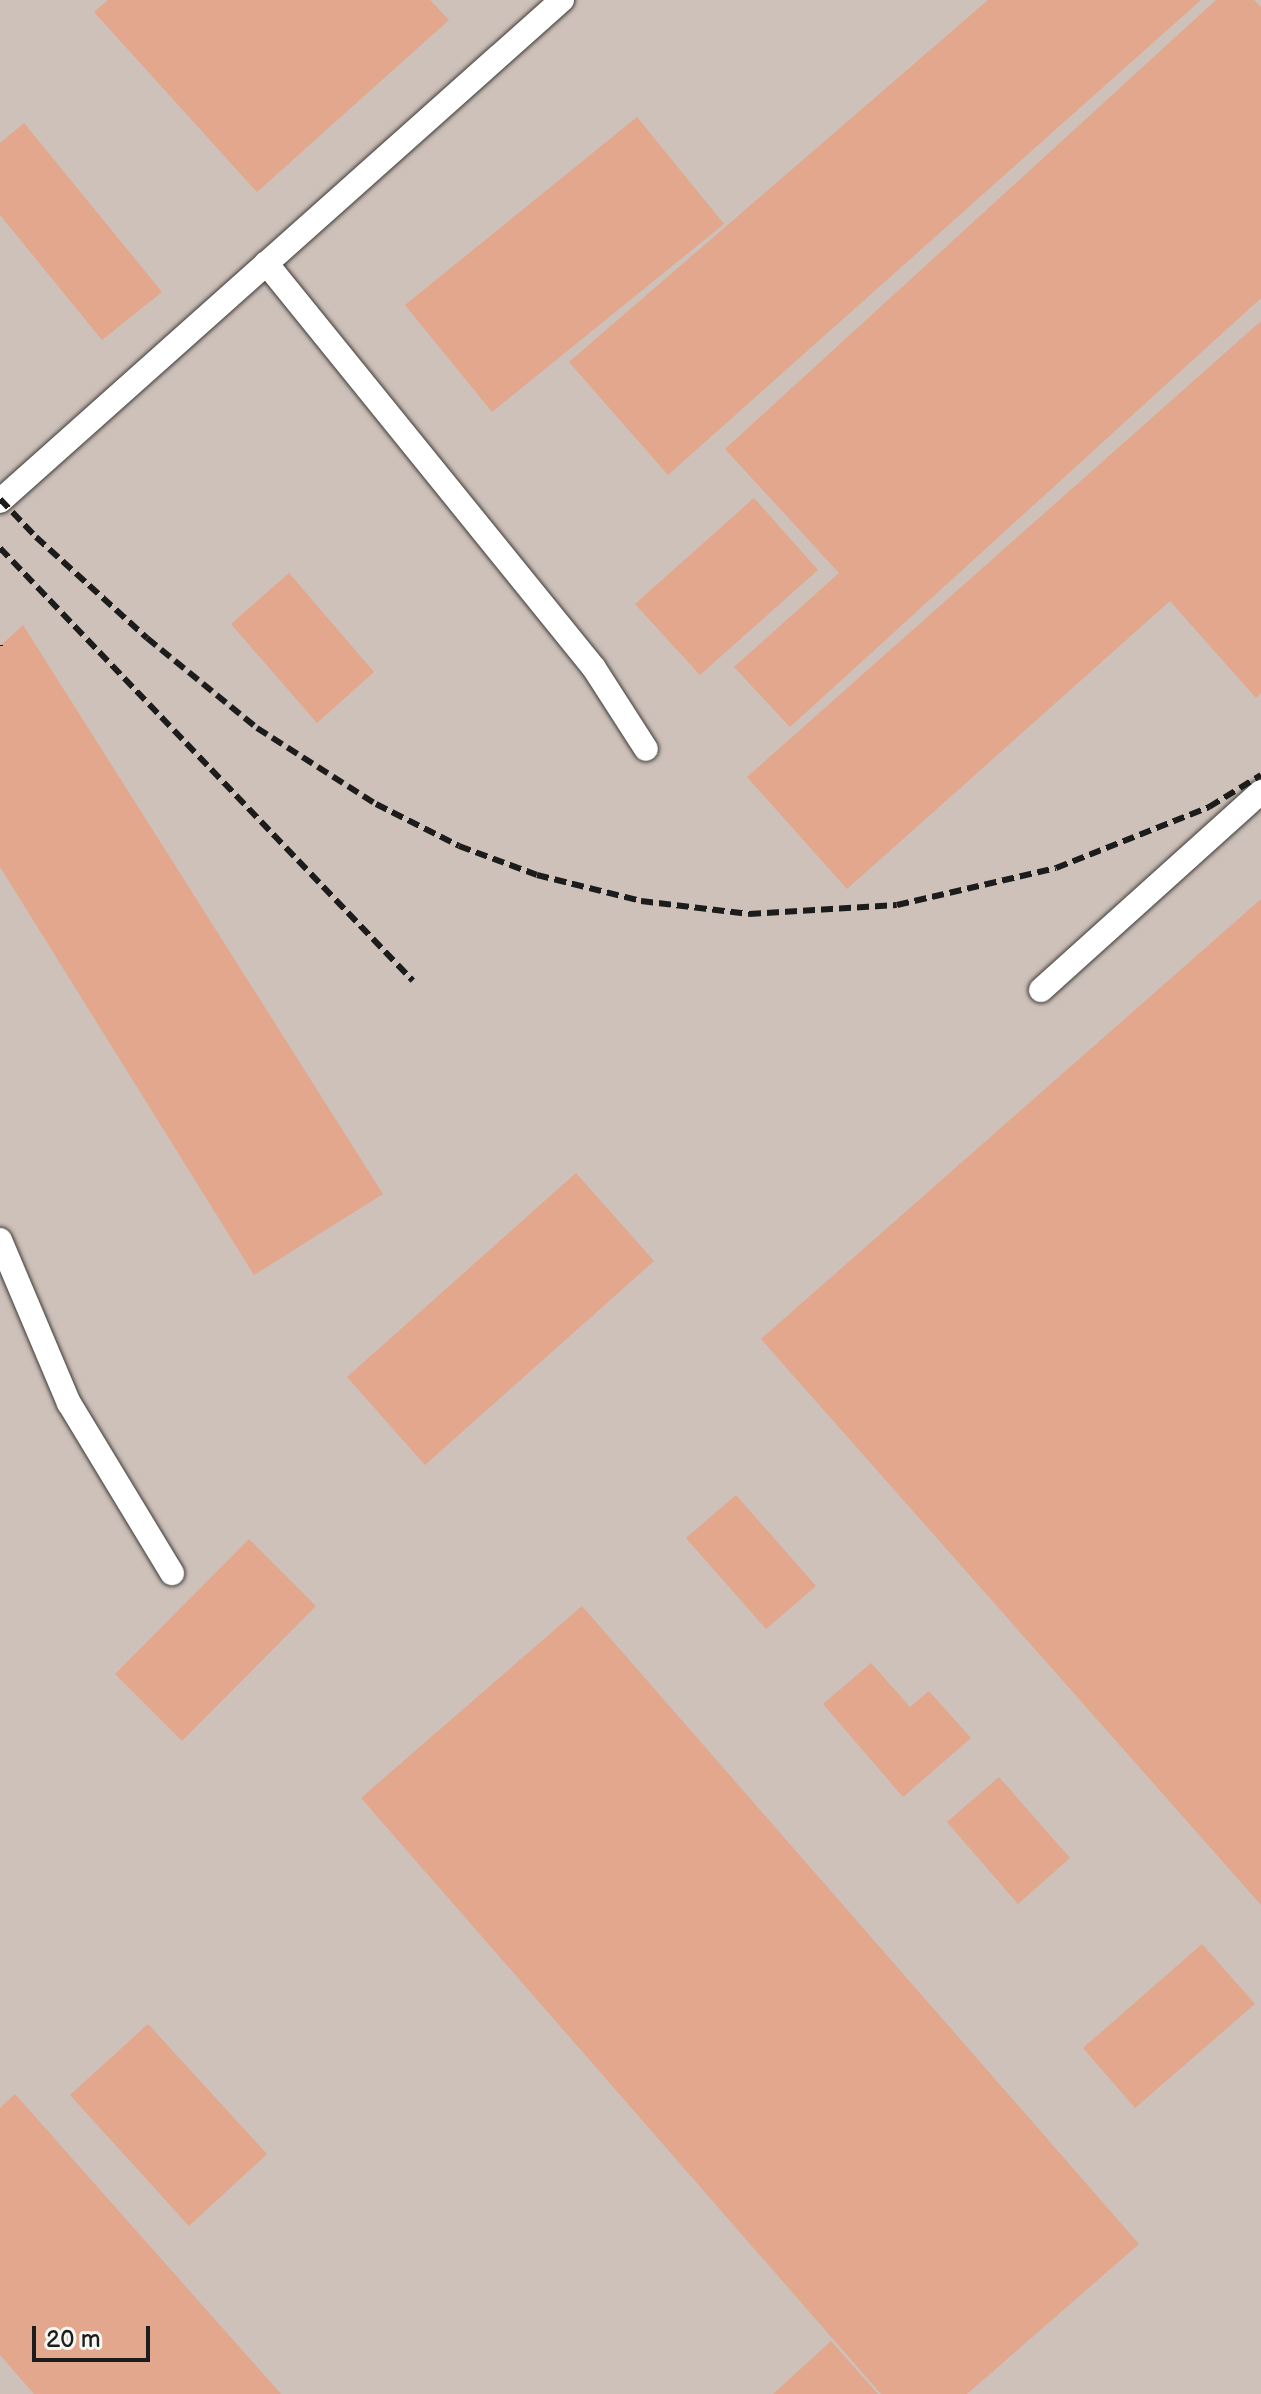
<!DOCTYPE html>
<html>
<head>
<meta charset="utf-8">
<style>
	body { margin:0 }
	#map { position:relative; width:1261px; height:2394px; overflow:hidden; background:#f5e2cd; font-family:"Balsamiq Sans",sans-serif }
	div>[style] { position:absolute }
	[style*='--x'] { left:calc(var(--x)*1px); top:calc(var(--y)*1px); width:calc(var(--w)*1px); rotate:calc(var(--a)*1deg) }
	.industrial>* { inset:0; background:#cec1ba }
	.building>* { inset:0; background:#e2a78d }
	.roads { filter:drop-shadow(0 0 2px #3d3a37) drop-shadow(0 0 2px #3d3a37) }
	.service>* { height:24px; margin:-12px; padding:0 12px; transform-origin:12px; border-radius:12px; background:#fff }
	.rail>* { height:6px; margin-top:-3px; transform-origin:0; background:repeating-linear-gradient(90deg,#1c1c1c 0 12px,transparent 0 18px) }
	span { translate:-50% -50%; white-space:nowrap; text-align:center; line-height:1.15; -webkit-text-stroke:6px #f6f6f2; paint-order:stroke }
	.scale { position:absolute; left:32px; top:2326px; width:118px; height:36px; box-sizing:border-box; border:4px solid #1c1c1c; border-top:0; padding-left:10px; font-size:24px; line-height:28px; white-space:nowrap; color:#1c1c1c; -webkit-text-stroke:6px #f6f6f2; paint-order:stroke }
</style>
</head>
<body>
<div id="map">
	<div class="industrial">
		<div style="clip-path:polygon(0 0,1261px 0,1261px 2394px,0 2394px)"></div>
	</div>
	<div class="building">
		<div style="clip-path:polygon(108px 0,430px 0,449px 20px,257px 192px,94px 12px)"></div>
		<div style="clip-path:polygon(988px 0,1201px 0,668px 475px,569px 362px)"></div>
		<div style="clip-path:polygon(1216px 0,1254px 0,1261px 7px,1261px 298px,790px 727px,734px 667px,839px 573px,725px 449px)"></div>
		<div style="clip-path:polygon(637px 117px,724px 224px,492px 412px,405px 305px)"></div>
		<div style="clip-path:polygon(24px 123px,162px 292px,102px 340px,0 215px,0 143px)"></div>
		<div style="clip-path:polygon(1261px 321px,1261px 693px,1256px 698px,1170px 601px,847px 889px,747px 777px)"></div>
		<div style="clip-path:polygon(754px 498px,818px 570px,700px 675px,635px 604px)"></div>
		<div style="clip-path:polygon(289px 573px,374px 672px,317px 723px,231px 624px)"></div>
		<div style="clip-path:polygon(23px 625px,383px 1194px,254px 1275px,0 867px,0 646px)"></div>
		<div style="clip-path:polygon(1261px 899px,1261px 1905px,761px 1339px)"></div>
		<div style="clip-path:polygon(576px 1173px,654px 1261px,425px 1465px,347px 1377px)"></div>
		<div style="clip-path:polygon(736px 1495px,816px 1586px,766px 1629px,686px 1538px)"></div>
		<div style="clip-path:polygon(249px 1539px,316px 1606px,182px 1741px,115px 1674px)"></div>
		<div style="clip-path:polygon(582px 1606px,1139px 2244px,967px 2394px,881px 2394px,361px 1798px)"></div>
		<div style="clip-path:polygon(871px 1663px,910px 1707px,929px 1691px,971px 1738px,903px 1797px,823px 1704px)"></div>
		<div style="clip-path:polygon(999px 1777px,1070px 1858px,1018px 1904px,947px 1822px)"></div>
		<div style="clip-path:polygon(1202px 1944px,1255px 2004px,1135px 2108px,1083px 2048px)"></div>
		<div style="clip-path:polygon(148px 2024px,267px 2154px,189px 2226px,70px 2095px)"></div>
		<div style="clip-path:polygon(15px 2094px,281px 2394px,34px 2394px,0 2355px,0 2108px)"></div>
		<div style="clip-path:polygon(831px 2341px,878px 2394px,773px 2394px)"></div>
	</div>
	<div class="roads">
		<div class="service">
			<div style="--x:266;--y:263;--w:521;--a:51"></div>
			<div style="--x:594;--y:668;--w:96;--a:57.3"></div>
			<div style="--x:0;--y:501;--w:753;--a:-41.72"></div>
			<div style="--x:1041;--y:990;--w:296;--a:-42"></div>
			<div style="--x:0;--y:1240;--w:177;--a:67.1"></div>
			<div style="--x:69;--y:1403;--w:199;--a:58.8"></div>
		</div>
	</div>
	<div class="rail">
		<div style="--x:0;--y:499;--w:52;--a:46.5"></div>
		<div style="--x:36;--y:537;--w:150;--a:42.3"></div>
		<div style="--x:147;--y:638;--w:142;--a:39.3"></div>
		<div style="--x:257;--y:728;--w:141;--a:32.6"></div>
		<div style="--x:376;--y:804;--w:93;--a:26.8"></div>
		<div style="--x:459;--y:846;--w:83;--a:20.4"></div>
		<div style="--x:537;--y:875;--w:107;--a:14"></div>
		<div style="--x:641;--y:901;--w:109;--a:6.9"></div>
		<div style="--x:749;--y:914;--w:148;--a:-3.5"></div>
		<div style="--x:897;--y:905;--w:163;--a:-13.1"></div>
		<div style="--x:1056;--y:868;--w:165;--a:-21.7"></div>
		<div style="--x:1209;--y:807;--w:61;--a:-31.6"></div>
		<div style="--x:0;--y:548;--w:598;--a:46.35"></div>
		<div style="--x:0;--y:645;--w:1;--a:90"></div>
	</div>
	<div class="scale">20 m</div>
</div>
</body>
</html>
